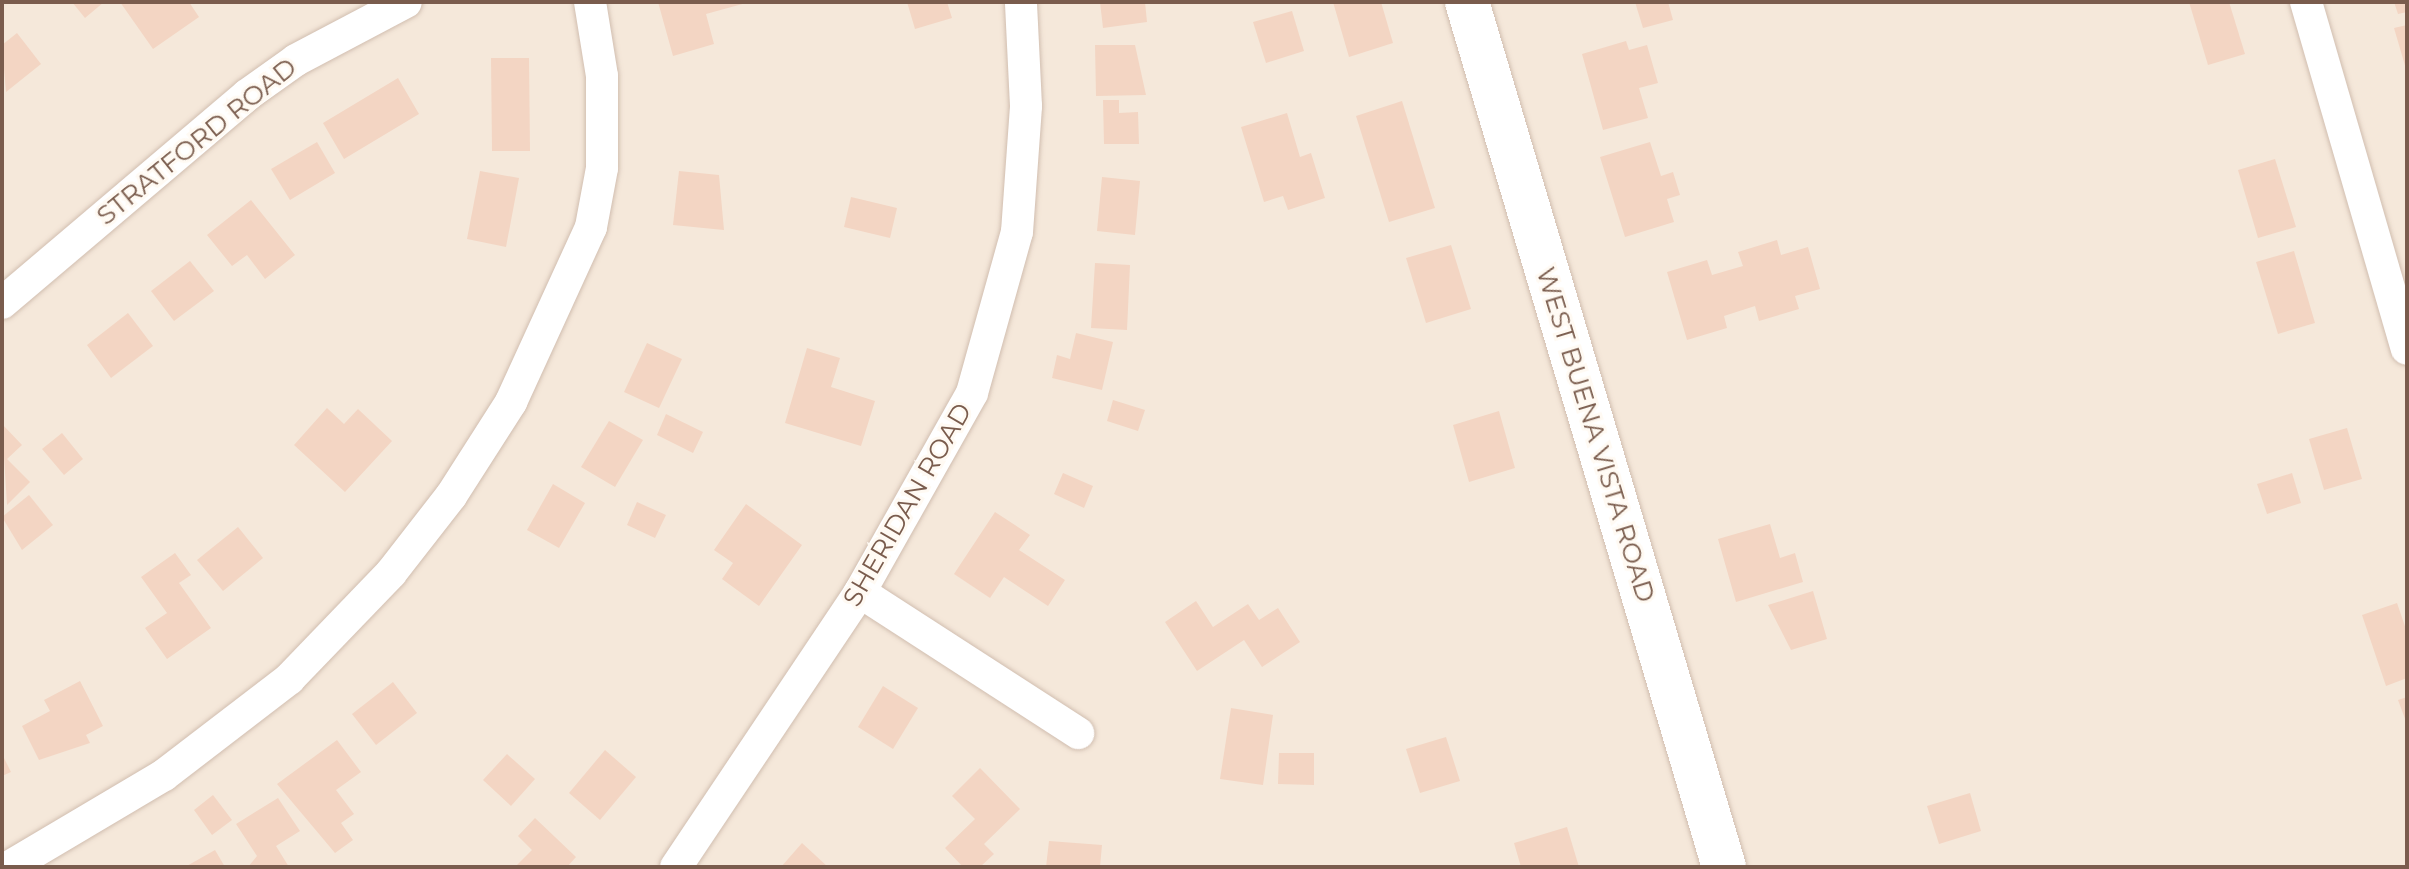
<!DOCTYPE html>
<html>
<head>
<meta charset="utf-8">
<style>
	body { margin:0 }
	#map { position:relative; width:2409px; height:869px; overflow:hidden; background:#fdf6ec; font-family:Montserrat,sans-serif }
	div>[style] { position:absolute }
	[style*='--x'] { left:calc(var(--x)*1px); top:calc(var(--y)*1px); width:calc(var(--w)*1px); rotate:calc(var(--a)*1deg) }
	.residential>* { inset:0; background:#f5e8da }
	.building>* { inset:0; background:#f3d5c3 }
	.roads { filter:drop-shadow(0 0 2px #d1beb0) drop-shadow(0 0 2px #d1beb0) }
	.street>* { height:32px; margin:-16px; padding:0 16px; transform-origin:16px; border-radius:16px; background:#fff }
	.secondary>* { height:44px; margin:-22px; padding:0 22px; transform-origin:22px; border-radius:22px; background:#fff }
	span { translate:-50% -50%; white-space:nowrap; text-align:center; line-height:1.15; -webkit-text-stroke:6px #fffaf3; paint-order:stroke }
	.street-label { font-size:26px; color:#7a5c4d }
	.frame { position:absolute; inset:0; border:4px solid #7a5c4d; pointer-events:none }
</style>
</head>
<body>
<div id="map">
	<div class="residential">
		<div style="clip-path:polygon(2px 2px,2407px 2px,2407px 867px,2px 867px)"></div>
	</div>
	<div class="building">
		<div style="clip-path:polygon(72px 2px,104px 2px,85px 18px)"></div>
		<div style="clip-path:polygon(120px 2px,189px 2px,199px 17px,153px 49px)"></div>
		<div style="clip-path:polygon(658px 2px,746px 2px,746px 3px,706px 14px,714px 44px,673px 56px)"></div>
		<div style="clip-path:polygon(907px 2px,947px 2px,952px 18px,915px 29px)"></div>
		<div style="clip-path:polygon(1100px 2px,1145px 2px,1147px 22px,1103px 28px)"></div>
		<div style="clip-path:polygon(1333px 2px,1381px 2px,1393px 43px,1349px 57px)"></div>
		<div style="clip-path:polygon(1635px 2px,1668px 2px,1673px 20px,1643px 28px)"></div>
		<div style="clip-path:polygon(2189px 2px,2229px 2px,2245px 54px,2208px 65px)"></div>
		<div style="clip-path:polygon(2394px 2px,2407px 2px,2407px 12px,2398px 14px)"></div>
		<div style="clip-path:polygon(1292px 11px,1304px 51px,1266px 63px,1253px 22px)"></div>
		<div style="clip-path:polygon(2407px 25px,2407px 69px,2406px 69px,2394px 28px)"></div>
		<div style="clip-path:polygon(17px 33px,41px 64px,6px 92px,2px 45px)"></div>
		<div style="clip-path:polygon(1626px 41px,1629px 50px,1647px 45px,1658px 83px,1639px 88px,1648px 118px,1603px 130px,1582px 54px)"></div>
		<div style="clip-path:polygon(1095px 45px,1135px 45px,1146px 95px,1096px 96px)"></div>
		<div style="clip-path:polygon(491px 58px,529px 58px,530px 151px,492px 151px)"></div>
		<div style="clip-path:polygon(398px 78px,419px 114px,344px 159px,323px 123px)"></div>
		<div style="clip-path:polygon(1103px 100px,1119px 100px,1119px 113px,1138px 112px,1139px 144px,1104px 144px)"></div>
		<div style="clip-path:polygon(1402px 101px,1435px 208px,1389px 222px,1356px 116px)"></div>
		<div style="clip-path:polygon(1287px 113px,1300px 157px,1311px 153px,1325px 198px,1288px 210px,1283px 196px,1264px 202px,1241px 127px)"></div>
		<div style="clip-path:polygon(317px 142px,335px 173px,290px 200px,271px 169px)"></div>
		<div style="clip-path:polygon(1650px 142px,1661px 176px,1673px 172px,1680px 195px,1667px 199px,1674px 222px,1625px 237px,1600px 157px)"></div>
		<div style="clip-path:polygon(2275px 159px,2296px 227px,2258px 238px,2238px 170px)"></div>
		<div style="clip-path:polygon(480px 171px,519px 178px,506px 247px,467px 239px)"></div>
		<div style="clip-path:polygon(679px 171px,719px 175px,724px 230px,673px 225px)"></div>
		<div style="clip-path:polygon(1102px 177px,1140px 181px,1135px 235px,1097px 231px)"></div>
		<div style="clip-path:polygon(851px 197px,897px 208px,890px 238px,844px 227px)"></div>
		<div style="clip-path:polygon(251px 200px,295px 255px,265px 279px,247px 255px,232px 266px,207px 235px)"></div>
		<div style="clip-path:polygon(1777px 240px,1781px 255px,1808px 247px,1820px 289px,1795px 296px,1799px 309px,1759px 321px,1755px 306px,1724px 316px,1727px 328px,1687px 340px,1667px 272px,1707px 260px,1712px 275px,1743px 266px,1738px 252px)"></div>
		<div style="clip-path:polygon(1451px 245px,1471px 309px,1426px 323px,1406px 258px)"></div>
		<div style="clip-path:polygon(2294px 251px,2315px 323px,2278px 334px,2256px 262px)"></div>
		<div style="clip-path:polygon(190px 261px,214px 291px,174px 321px,151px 291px)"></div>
		<div style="clip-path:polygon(1095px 263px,1130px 265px,1127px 330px,1091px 328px)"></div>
		<div style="clip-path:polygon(128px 313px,153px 346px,111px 378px,87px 345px)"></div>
		<div style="clip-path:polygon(1076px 333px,1113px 342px,1102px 390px,1052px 378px,1057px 355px,1070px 359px)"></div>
		<div style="clip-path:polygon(647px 343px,682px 359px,659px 408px,624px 392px)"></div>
		<div style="clip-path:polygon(807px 348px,840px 358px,831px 387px,875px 401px,861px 446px,785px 423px)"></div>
		<div style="clip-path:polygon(1113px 400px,1145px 410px,1138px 431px,1107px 421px)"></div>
		<div style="clip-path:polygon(327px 408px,344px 424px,358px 409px,392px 441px,345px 492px,294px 445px)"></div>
		<div style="clip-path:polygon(1499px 411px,1515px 468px,1469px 482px,1453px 425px)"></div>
		<div style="clip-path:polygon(666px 414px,703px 432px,693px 453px,657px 435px)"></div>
		<div style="clip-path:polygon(609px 421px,643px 440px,615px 487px,581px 467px)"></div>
		<div style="clip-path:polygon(2px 424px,22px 445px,7px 459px,30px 482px,7px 505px)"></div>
		<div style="clip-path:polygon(2347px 428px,2362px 479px,2324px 490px,2309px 439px)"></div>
		<div style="clip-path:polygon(62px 433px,83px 459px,64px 475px,42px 449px)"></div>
		<div style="clip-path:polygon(1063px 473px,1093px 486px,1084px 508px,1054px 494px)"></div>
		<div style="clip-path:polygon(2292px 473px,2301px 503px,2267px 514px,2257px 484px)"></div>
		<div style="clip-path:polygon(553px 484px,585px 503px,559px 548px,527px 530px)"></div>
		<div style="clip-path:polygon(29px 495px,53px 525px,22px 550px,2px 517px)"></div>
		<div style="clip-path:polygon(637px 502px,666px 515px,655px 538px,627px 525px)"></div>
		<div style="clip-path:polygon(746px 504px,802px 545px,759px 606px,722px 579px,733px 563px,714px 550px)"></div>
		<div style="clip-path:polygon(995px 512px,1030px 535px,1019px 550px,1065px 580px,1048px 606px,1004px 577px,990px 598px,954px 574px)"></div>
		<div style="clip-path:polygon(1770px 524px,1780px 558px,1795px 553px,1803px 582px,1736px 602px,1718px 539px)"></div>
		<div style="clip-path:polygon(238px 527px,263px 558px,223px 591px,197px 560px)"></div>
		<div style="clip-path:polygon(175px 553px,191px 575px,179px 583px,211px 628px,167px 659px,145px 628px,167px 613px,141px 577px)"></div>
		<div style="clip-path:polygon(1813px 591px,1827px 639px,1791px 650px,1768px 605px)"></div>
		<div style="clip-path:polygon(1196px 601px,1213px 627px,1248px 604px,1259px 620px,1278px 608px,1300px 642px,1262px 667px,1244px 640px,1197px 671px,1165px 622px)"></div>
		<div style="clip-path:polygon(2397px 603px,2407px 632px,2407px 678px,2386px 686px,2362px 615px)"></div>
		<div style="clip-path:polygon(80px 681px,103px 726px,86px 735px,90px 743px,39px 760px,22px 726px,50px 711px,44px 700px)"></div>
		<div style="clip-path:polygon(393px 682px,417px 713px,376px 745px,352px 714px)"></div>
		<div style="clip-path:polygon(883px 686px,918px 708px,893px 749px,858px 727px)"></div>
		<div style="clip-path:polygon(2407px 697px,2407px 724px,2398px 700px)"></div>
		<div style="clip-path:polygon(1231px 708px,1273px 715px,1263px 785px,1220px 779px)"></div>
		<div style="clip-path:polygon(1446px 737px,1460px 781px,1420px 793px,1406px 749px)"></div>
		<div style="clip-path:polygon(337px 740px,361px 772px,336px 790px,354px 814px,341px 823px,353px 840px,335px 853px,277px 784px)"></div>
		<div style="clip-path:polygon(605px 750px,636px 777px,600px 820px,569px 793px)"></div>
		<div style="clip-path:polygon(1279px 753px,1314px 753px,1314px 785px,1278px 784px)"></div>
		<div style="clip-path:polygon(2px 754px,11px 772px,2px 776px)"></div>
		<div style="clip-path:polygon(507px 754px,535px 779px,511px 806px,483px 780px)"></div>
		<div style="clip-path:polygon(980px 768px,1020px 809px,984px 844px,994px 854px,980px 867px,963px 867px,945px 848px,975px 819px,952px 796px)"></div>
		<div style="clip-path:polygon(1970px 793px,1981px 831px,1939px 844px,1927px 806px)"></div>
		<div style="clip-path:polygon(213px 795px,232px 820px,212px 835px,194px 810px)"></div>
		<div style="clip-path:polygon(278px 798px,300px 831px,276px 846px,289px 867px,248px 867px,257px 856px,236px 824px)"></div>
		<div style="clip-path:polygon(535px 818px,576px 857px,567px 867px,515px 867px,532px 850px,518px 836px)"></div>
		<div style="clip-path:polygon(1567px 827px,1579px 867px,1521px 867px,1514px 843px)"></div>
		<div style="clip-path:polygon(1049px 841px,1102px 845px,1100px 867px,1046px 867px)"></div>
		<div style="clip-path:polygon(802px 843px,828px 867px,781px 867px)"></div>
		<div style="clip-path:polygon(215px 850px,225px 867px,185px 867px)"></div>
	</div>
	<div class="roads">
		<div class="street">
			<div style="--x:2306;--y:2;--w:361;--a:73.8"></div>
			<div style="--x:2;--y:303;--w:321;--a:-40.3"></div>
			<div style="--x:247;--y:95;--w:60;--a:-35.5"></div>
			<div style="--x:296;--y:60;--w:124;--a:-27.8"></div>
			<div style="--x:860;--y:592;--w:260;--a:32.9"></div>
			<div style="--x:9;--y:867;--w:180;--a:-30.7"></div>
			<div style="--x:164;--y:775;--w:158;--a:-37.5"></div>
			<div style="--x:289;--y:679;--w:147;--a:-46.1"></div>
			<div style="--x:391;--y:573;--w:98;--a:-52.1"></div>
			<div style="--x:451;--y:496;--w:112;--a:-57.4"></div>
			<div style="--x:511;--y:402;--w:192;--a:-65.4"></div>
			<div style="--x:591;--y:227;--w:60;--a:-79.4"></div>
			<div style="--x:602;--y:168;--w:92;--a:-90"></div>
			<div style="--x:602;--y:76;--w:75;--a:-99.2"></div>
			<div style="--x:676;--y:867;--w:331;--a:-56.2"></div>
			<div style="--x:860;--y:592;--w:228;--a:-60.6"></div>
			<div style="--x:972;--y:393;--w:167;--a:-74.4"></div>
			<div style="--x:1017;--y:232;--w:126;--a:-85.9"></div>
			<div style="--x:1026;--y:106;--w:104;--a:-92.8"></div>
		</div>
		<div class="secondary">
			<div style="--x:1467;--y:2;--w:902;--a:73.45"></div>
		</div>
	</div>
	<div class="street-label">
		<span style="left:197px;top:142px;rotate:-39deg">STRATFORD ROAD</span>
		<span style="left:1595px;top:435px;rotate:73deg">WEST BUENA VISTA ROAD</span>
		<span style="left:908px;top:505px;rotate:-60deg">SHERIDAN ROAD</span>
	</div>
	<div class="frame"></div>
</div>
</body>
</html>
